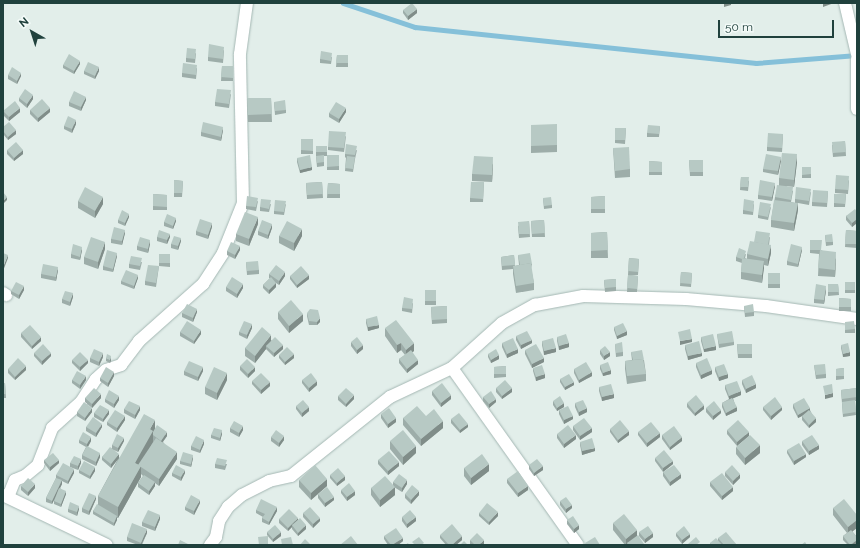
<!DOCTYPE html>
<html>
<head>
<meta charset="utf-8">
<style>
	body { margin:0 }
	#map { position:relative; width:860px; height:548px; overflow:hidden; background:#e2eeea; font-family:Raleway,sans-serif }
	div>[style] { position:absolute }
	[style*='--x'] { left:calc(var(--x)*1px); top:calc(var(--y)*1px); width:calc(var(--w)*1px); rotate:calc(var(--a)*1deg) }
	.stream>* { height:4.5px; margin:-2.25px; padding:0 2.25px; transform-origin:2.25px; border-radius:2.25px; background:#85c0d9 }
	.roads { filter:drop-shadow(0 0 1px #a4b7b3) drop-shadow(0 0 1px #a4b7b3) }
	.minor>* { height:12px; margin:-6px; padding:0 6px; transform-origin:6px; border-radius:6px; background:#fff }
	.wall>* { inset:0; background:#9dada9 }
	.shaded-wall>* { inset:0; background:#808d89 }
	.building>* { inset:0; background:#b7c9c4 }
	span { translate:-50% -50%; white-space:nowrap; text-align:center; line-height:1.15; -webkit-text-stroke:4px #f3faf8; paint-order:stroke }
	.frame { position:absolute; inset:0; border:4px solid #20413d; pointer-events:none }
	.north { position:absolute; left:12px; top:12px; width:40px; height:40px; -webkit-text-stroke:3px #f3faf8; paint-order:stroke; rotate:321deg; font-size:11px; font-weight:700; line-height:16px; text-align:center; color:#20413d }
	.north::after { content:''; display:block; margin:auto; width:14px; height:18px; background:#20413d; clip-path:polygon(50% 0,100% 100%,50% 72%,0 100%) }
	.scale { position:absolute; left:718px; top:20px; width:116px; height:18px; box-sizing:border-box; border:2px solid #20413d; border-top:0; padding-left:5px; font-size:12px; line-height:14px; white-space:nowrap; color:#20413d; -webkit-text-stroke:3px #f3faf8; paint-order:stroke }
</style>
</head>
<body>
<div id="map">
	<div class="stream">
		<div style="--x:343;--y:3;--w:76;--a:18.4"></div>
		<div style="--x:415;--y:27;--w:343;--a:6"></div>
		<div style="--x:756;--y:63;--w:101;--a:-4.5"></div>
	</div>
	<div class="roads">
		<div class="minor">
			<div style="--x:845;--y:3;--w:52;--a:76.8"></div>
			<div style="--x:857;--y:59;--w:50;--a:90"></div>
			<div style="--x:3;--y:293;--w:4;--a:34"></div>
			<div style="--x:452;--y:368;--w:217;--a:54.6"></div>
			<div style="--x:3;--y:495;--w:115;--a:25.7"></div>
			<div style="--x:8;--y:497;--w:18;--a:-68"></div>
			<div style="--x:15;--y:480;--w:11;--a:-22"></div>
			<div style="--x:25;--y:476;--w:17;--a:-40"></div>
			<div style="--x:38;--y:465;--w:40;--a:-69"></div>
			<div style="--x:52;--y:428;--w:39;--a:-42"></div>
			<div style="--x:81;--y:402;--w:27;--a:-57"></div>
			<div style="--x:96;--y:379;--w:13;--a:-42"></div>
			<div style="--x:106;--y:370;--w:16;--a:-18"></div>
			<div style="--x:121;--y:365;--w:30;--a:-53"></div>
			<div style="--x:139;--y:341;--w:86;--a:-41.7"></div>
			<div style="--x:203;--y:284;--w:37;--a:-57"></div>
			<div style="--x:223;--y:253;--w:54;--a:-68.2"></div>
			<div style="--x:243;--y:203;--w:149;--a:-91.2"></div>
			<div style="--x:240;--y:54;--w:51;--a:-82.2"></div>
			<div style="--x:210;--y:545;--w:10;--a:-53"></div>
			<div style="--x:216;--y:537;--w:16;--a:-79"></div>
			<div style="--x:219;--y:521;--w:17;--a:-57"></div>
			<div style="--x:228;--y:507;--w:18;--a:-41"></div>
			<div style="--x:242;--y:495;--w:30;--a:-27"></div>
			<div style="--x:269;--y:481;--w:23;--a:-13"></div>
			<div style="--x:291;--y:476;--w:127;--a:-38.6"></div>
			<div style="--x:390;--y:397;--w:68;--a:-25.1"></div>
			<div style="--x:452;--y:368;--w:67;--a:-42"></div>
			<div style="--x:502;--y:323;--w:38;--a:-29"></div>
			<div style="--x:535;--y:305;--w:49;--a:-10.6"></div>
			<div style="--x:583;--y:296;--w:103;--a:1.7"></div>
			<div style="--x:686;--y:299;--w:80;--a:5"></div>
			<div style="--x:766;--y:306;--w:92;--a:8.1"></div>
		</div>
	</div>
	<div class="wall">
		<div style="clip-path:polygon(403px 10px,417px 13px,408px 20px,403px 13px)"></div>
		<div style="clip-path:polygon(224px 50px,223px 63px,208px 61px,208px 57px)"></div>
		<div style="clip-path:polygon(196px 53px,195px 63px,186px 62px,186px 58px)"></div>
		<div style="clip-path:polygon(337px 55px,348px 55px,348px 67px,336px 67px)"></div>
		<div style="clip-path:polygon(332px 57px,331px 64px,320px 63px,320px 59px)"></div>
		<div style="clip-path:polygon(80px 64px,74px 74px,63px 68px,63px 65px)"></div>
		<div style="clip-path:polygon(222px 66px,233px 66px,233px 81px,221px 81px)"></div>
		<div style="clip-path:polygon(197px 68px,196px 79px,182px 77px,182px 73px)"></div>
		<div style="clip-path:polygon(84px 71px,99px 71px,95px 79px,84px 74px)"></div>
		<div style="clip-path:polygon(8px 75px,21px 76px,17px 84px,8px 79px)"></div>
		<div style="clip-path:polygon(231px 94px,229px 108px,215px 106px,215px 102px)"></div>
		<div style="clip-path:polygon(19px 98px,33px 99px,27px 108px,19px 101px)"></div>
		<div style="clip-path:polygon(247px 98px,271px 98px,272px 122px,248px 122px)"></div>
		<div style="clip-path:polygon(86px 100px,81px 111px,69px 106px,69px 102px)"></div>
		<div style="clip-path:polygon(274px 102px,286px 110px,286px 113px,275px 115px)"></div>
		<div style="clip-path:polygon(30px 110px,50px 112px,38px 122px,30px 114px)"></div>
		<div style="clip-path:polygon(3px 111px,20px 112px,9px 121px,3px 115px)"></div>
		<div style="clip-path:polygon(346px 112px,339px 123px,329px 117px,329px 113px)"></div>
		<div style="clip-path:polygon(76px 124px,72px 133px,64px 129px,64px 126px)"></div>
		<div style="clip-path:polygon(531px 125px,557px 145px,557px 152px,531px 153px)"></div>
		<div style="clip-path:polygon(660px 126px,659px 137px,647px 137px,647px 133px)"></div>
		<div style="clip-path:polygon(3px 127px,16px 134px,8px 140px,3px 134px)"></div>
		<div style="clip-path:polygon(615px 128px,626px 128px,625px 144px,615px 143px)"></div>
		<div style="clip-path:polygon(223px 130px,221px 141px,201px 136px,201px 132px)"></div>
		<div style="clip-path:polygon(783px 134px,782px 152px,767px 151px,767px 147px)"></div>
		<div style="clip-path:polygon(346px 136px,344px 152px,328px 150px,328px 147px)"></div>
		<div style="clip-path:polygon(301px 139px,313px 139px,313px 154px,301px 154px)"></div>
		<div style="clip-path:polygon(845px 141px,846px 156px,833px 157px,832px 145px)"></div>
		<div style="clip-path:polygon(316px 146px,327px 146px,327px 156px,324px 156px,324px 166px,317px 167px,316px 156px,322px 156px,316px 156px)"></div>
		<div style="clip-path:polygon(613px 148px,630px 169px,630px 177px,615px 178px)"></div>
		<div style="clip-path:polygon(7px 150px,23px 154px,14px 161px,7px 154px)"></div>
		<div style="clip-path:polygon(357px 150px,355px 159px,353px 172px,345px 171px,346px 158px,345px 157px,345px 154px)"></div>
		<div style="clip-path:polygon(327px 155px,339px 155px,339px 170px,327px 170px)"></div>
		<div style="clip-path:polygon(297px 158px,312px 170px,300px 173px,297px 162px)"></div>
		<div style="clip-path:polygon(689px 160px,703px 160px,703px 176px,690px 176px)"></div>
		<div style="clip-path:polygon(649px 161px,662px 162px,662px 175px,649px 175px)"></div>
		<div style="clip-path:polygon(781px 161px,778px 175px,763px 172px,763px 169px)"></div>
		<div style="clip-path:polygon(797px 162px,794px 187px,786px 186px,793px 191px,791px 202px,795px 203px,795px 199px,811px 192px,809px 205px,798px 203px,798px 210px,794px 231px,771px 227px,771px 220px,775px 197px,779px 185px,779px 178px)"></div>
		<div style="clip-path:polygon(493px 164px,492px 182px,472px 181px,472px 174px)"></div>
		<div style="clip-path:polygon(802px 167px,811px 167px,811px 178px,802px 178px)"></div>
		<div style="clip-path:polygon(741px 177px,749px 181px,748px 191px,740px 190px)"></div>
		<div style="clip-path:polygon(174px 180px,183px 181px,182px 197px,174px 197px)"></div>
		<div style="clip-path:polygon(849px 180px,848px 194px,835px 193px,835px 189px)"></div>
		<div style="clip-path:polygon(322px 182px,323px 198px,307px 199px,306px 183px)"></div>
		<div style="clip-path:polygon(484px 182px,483px 202px,470px 202px,470px 198px)"></div>
		<div style="clip-path:polygon(328px 183px,340px 184px,340px 198px,327px 198px)"></div>
		<div style="clip-path:polygon(775px 186px,772px 201px,758px 199px,758px 195px)"></div>
		<div style="clip-path:polygon(828px 191px,827px 207px,812px 206px,812px 202px)"></div>
		<div style="clip-path:polygon(153px 194px,167px 195px,167px 210px,153px 210px)"></div>
		<div style="clip-path:polygon(834px 194px,846px 194px,845px 207px,834px 207px)"></div>
		<div style="clip-path:polygon(605px 196px,605px 213px,591px 213px,591px 197px)"></div>
		<div style="clip-path:polygon(543px 198px,552px 205px,552px 208px,544px 209px)"></div>
		<div style="clip-path:polygon(78px 201px,103px 204px,95px 218px,78px 208px)"></div>
		<div style="clip-path:polygon(258px 201px,256px 211px,246px 209px,246px 206px)"></div>
		<div style="clip-path:polygon(271px 204px,269px 212px,260px 211px,260px 207px)"></div>
		<div style="clip-path:polygon(286px 204px,284px 215px,274px 214px,274px 211px)"></div>
		<div style="clip-path:polygon(754px 204px,753px 215px,743px 214px,743px 210px)"></div>
		<div style="clip-path:polygon(771px 207px,768px 220px,758px 218px,758px 215px)"></div>
		<div style="clip-path:polygon(857px 212px,857px 223px,852px 227px,846px 220px,846px 216px)"></div>
		<div style="clip-path:polygon(129px 217px,125px 226px,118px 223px,118px 220px)"></div>
		<div style="clip-path:polygon(544px 220px,545px 237px,532px 237px,531px 221px)"></div>
		<div style="clip-path:polygon(176px 221px,173px 229px,164px 226px,164px 222px)"></div>
		<div style="clip-path:polygon(529px 221px,530px 237px,519px 238px,518px 226px)"></div>
		<div style="clip-path:polygon(258px 224px,249px 246px,236px 241px,236px 234px)"></div>
		<div style="clip-path:polygon(212px 227px,208px 239px,196px 235px,196px 231px)"></div>
		<div style="clip-path:polygon(272px 228px,268px 239px,258px 235px,258px 231px)"></div>
		<div style="clip-path:polygon(846px 230px,857px 231px,857px 248px,845px 247px)"></div>
		<div style="clip-path:polygon(607px 232px,608px 258px,591px 258px,591px 233px)"></div>
		<div style="clip-path:polygon(125px 233px,122px 245px,111px 243px,111px 239px)"></div>
		<div style="clip-path:polygon(825px 235px,833px 242px,833px 245px,826px 246px)"></div>
		<div style="clip-path:polygon(279px 236px,302px 236px,294px 251px,279px 243px)"></div>
		<div style="clip-path:polygon(157px 237px,170px 237px,167px 244px,157px 241px)"></div>
		<div style="clip-path:polygon(770px 237px,769px 245px,771px 253px,768px 266px,764px 265px,762px 283px,741px 279px,741px 272px,742px 263px,736px 261px,736px 257px,746px 254px,745px 258px,747px 259px,747px 254px,754px 242px)"></div>
		<div style="clip-path:polygon(810px 240px,821px 250px,836px 259px,835px 277px,818px 276px,819px 254px,810px 253px)"></div>
		<div style="clip-path:polygon(181px 241px,178px 250px,171px 248px,171px 244px)"></div>
		<div style="clip-path:polygon(150px 244px,148px 253px,137px 250px,137px 246px)"></div>
		<div style="clip-path:polygon(105px 249px,98px 269px,84px 264px,84px 257px)"></div>
		<div style="clip-path:polygon(82px 250px,80px 260px,71px 258px,71px 254px)"></div>
		<div style="clip-path:polygon(240px 250px,235px 259px,227px 255px,227px 251px)"></div>
		<div style="clip-path:polygon(802px 250px,798px 267px,787px 265px,787px 261px)"></div>
		<div style="clip-path:polygon(159px 254px,170px 254px,170px 267px,159px 266px,156px 287px,145px 285px,145px 281px,159px 266px)"></div>
		<div style="clip-path:polygon(514px 255px,515px 266px,519px 265px,518px 255px,532px 264px,531px 268px,534px 283px,534px 290px,516px 293px,513px 274px,513px 269px,502px 270px,501px 257px)"></div>
		<div style="clip-path:polygon(117px 256px,113px 272px,103px 270px,103px 266px)"></div>
		<div style="clip-path:polygon(629px 258px,639px 259px,638px 275px,630px 275px,638px 276px,637px 292px,627px 292px)"></div>
		<div style="clip-path:polygon(142px 262px,140px 270px,129px 268px,129px 264px)"></div>
		<div style="clip-path:polygon(246px 262px,259px 270px,259px 274px,247px 275px)"></div>
		<div style="clip-path:polygon(58px 270px,56px 281px,41px 278px,41px 274px)"></div>
		<div style="clip-path:polygon(681px 272px,692px 273px,691px 287px,680px 286px)"></div>
		<div style="clip-path:polygon(768px 273px,780px 273px,780px 288px,768px 288px)"></div>
		<div style="clip-path:polygon(269px 274px,285px 276px,279px 285px,276px 283px,276px 287px,269px 294px,263px 288px,263px 285px,270px 278px,269px 278px)"></div>
		<div style="clip-path:polygon(290px 276px,309px 279px,297px 288px,290px 279px)"></div>
		<div style="clip-path:polygon(138px 278px,134px 289px,121px 284px,121px 281px)"></div>
		<div style="clip-path:polygon(616px 279px,616px 291px,605px 292px,604px 280px)"></div>
		<div style="clip-path:polygon(845px 282px,855px 282px,855px 293px,845px 293px)"></div>
		<div style="clip-path:polygon(828px 284px,838px 284px,839px 295px,828px 296px)"></div>
		<div style="clip-path:polygon(226px 287px,243px 288px,237px 298px,226px 291px)"></div>
		<div style="clip-path:polygon(24px 290px,19px 299px,11px 294px,11px 291px)"></div>
		<div style="clip-path:polygon(425px 290px,436px 290px,436px 305px,425px 305px)"></div>
		<div style="clip-path:polygon(826px 290px,824px 304px,814px 303px,814px 299px)"></div>
		<div style="clip-path:polygon(73px 297px,70px 306px,62px 303px,62px 299px)"></div>
		<div style="clip-path:polygon(839px 298px,851px 299px,851px 311px,839px 311px)"></div>
		<div style="clip-path:polygon(413px 303px,412px 313px,402px 311px,402px 308px)"></div>
		<div style="clip-path:polygon(447px 306px,447px 323px,432px 324px,431px 307px)"></div>
		<div style="clip-path:polygon(744px 306px,754px 312px,754px 316px,745px 317px)"></div>
		<div style="clip-path:polygon(197px 312px,193px 322px,182px 317px,182px 313px)"></div>
		<div style="clip-path:polygon(278px 312px,303px 321px,289px 333px,278px 319px)"></div>
		<div style="clip-path:polygon(307px 313px,320px 322px,317px 325px,309px 325px,307px 316px)"></div>
		<div style="clip-path:polygon(366px 319px,379px 328px,368px 331px,366px 323px)"></div>
		<div style="clip-path:polygon(845px 322px,855px 329px,855px 333px,845px 333px)"></div>
		<div style="clip-path:polygon(614px 327px,627px 335px,617px 339px,614px 330px)"></div>
		<div style="clip-path:polygon(252px 328px,247px 339px,239px 335px,239px 332px)"></div>
		<div style="clip-path:polygon(385px 328px,414px 351px,412px 352px,418px 364px,407px 373px,399px 363px,399px 359px,405px 355px,401px 350px,397px 353px,385px 336px)"></div>
		<div style="clip-path:polygon(180px 332px,201px 334px,194px 344px,180px 336px)"></div>
		<div style="clip-path:polygon(21px 333px,41px 341px,32px 349px,21px 337px)"></div>
		<div style="clip-path:polygon(717px 334px,734px 342px,734px 345px,719px 348px)"></div>
		<div style="clip-path:polygon(516px 336px,532px 343px,521px 349px,516px 340px)"></div>
		<div style="clip-path:polygon(557px 337px,569px 347px,559px 350px,557px 341px)"></div>
		<div style="clip-path:polygon(701px 337px,716px 350px,704px 352px,701px 341px)"></div>
		<div style="clip-path:polygon(271px 340px,283px 349px,274px 357px,266px 349px,255px 363px,245px 356px,245px 348px)"></div>
		<div style="clip-path:polygon(542px 341px,556px 352px,544px 355px,542px 345px)"></div>
		<div style="clip-path:polygon(351px 342px,363px 349px,357px 354px,351px 346px)"></div>
		<div style="clip-path:polygon(502px 343px,518px 353px,507px 358px,502px 347px)"></div>
		<div style="clip-path:polygon(615px 344px,623px 352px,623px 356px,616px 357px)"></div>
		<div style="clip-path:polygon(737px 344px,752px 344px,752px 358px,738px 358px)"></div>
		<div style="clip-path:polygon(685px 345px,702px 356px,688px 360px,685px 349px)"></div>
		<div style="clip-path:polygon(841px 345px,850px 356px,843px 357px,841px 348px)"></div>
		<div style="clip-path:polygon(525px 350px,544px 362px,532px 368px,525px 354px)"></div>
		<div style="clip-path:polygon(600px 350px,610px 356px,604px 360px,600px 354px)"></div>
		<div style="clip-path:polygon(631px 352px,644px 360px,646px 374px,646px 381px,627px 384px,625px 369px,625px 361px,632px 360px)"></div>
		<div style="clip-path:polygon(34px 353px,51px 356px,42px 365px,34px 356px)"></div>
		<div style="clip-path:polygon(488px 354px,499px 359px,491px 363px,488px 357px)"></div>
		<div style="clip-path:polygon(279px 355px,294px 358px,285px 365px,279px 358px)"></div>
		<div style="clip-path:polygon(103px 357px,99px 366px,90px 362px,90px 358px)"></div>
		<div style="clip-path:polygon(106px 358px,111px 360px,110px 363px,106px 361px)"></div>
		<div style="clip-path:polygon(72px 360px,88px 363px,80px 371px,72px 363px)"></div>
		<div style="clip-path:polygon(696px 363px,712px 374px,701px 379px,696px 367px)"></div>
		<div style="clip-path:polygon(600px 365px,611px 374px,603px 376px,600px 369px)"></div>
		<div style="clip-path:polygon(814px 365px,826px 374px,826px 378px,816px 379px)"></div>
		<div style="clip-path:polygon(240px 366px,255px 371px,248px 378px,240px 370px)"></div>
		<div style="clip-path:polygon(506px 366px,506px 377px,494px 378px,494px 367px)"></div>
		<div style="clip-path:polygon(715px 367px,728px 378px,719px 381px,715px 371px)"></div>
		<div style="clip-path:polygon(533px 368px,545px 378px,536px 381px,533px 371px)"></div>
		<div style="clip-path:polygon(844px 368px,844px 379px,836px 380px,836px 369px)"></div>
		<div style="clip-path:polygon(8px 369px,26px 370px,15px 380px,8px 373px)"></div>
		<div style="clip-path:polygon(574px 369px,592px 376px,579px 383px,574px 373px)"></div>
		<div style="clip-path:polygon(184px 371px,203px 371px,198px 381px,184px 375px)"></div>
		<div style="clip-path:polygon(114px 376px,108px 387px,100px 381px,100px 378px)"></div>
		<div style="clip-path:polygon(560px 379px,574px 385px,565px 390px,560px 382px)"></div>
		<div style="clip-path:polygon(72px 380px,86px 380px,80px 389px,72px 383px)"></div>
		<div style="clip-path:polygon(227px 380px,217px 400px,205px 394px,205px 387px)"></div>
		<div style="clip-path:polygon(302px 380px,317px 385px,309px 392px,302px 383px)"></div>
		<div style="clip-path:polygon(742px 380px,756px 388px,746px 393px,742px 384px)"></div>
		<div style="clip-path:polygon(252px 381px,270px 386px,261px 394px,252px 384px)"></div>
		<div style="clip-path:polygon(3px 383px,5px 383px,6px 398px,3px 398px)"></div>
		<div style="clip-path:polygon(725px 385px,741px 395px,733px 398px,737px 411px,726px 416px,722px 407px,722px 403px,729px 399px,725px 389px)"></div>
		<div style="clip-path:polygon(599px 387px,614px 398px,602px 401px,599px 391px)"></div>
		<div style="clip-path:polygon(496px 388px,512px 392px,502px 399px,496px 392px)"></div>
		<div style="clip-path:polygon(857px 388px,857px 401px,855px 401px,856px 415px,843px 417px,841px 390px)"></div>
		<div style="clip-path:polygon(432px 391px,451px 399px,441px 407px,432px 395px)"></div>
		<div style="clip-path:polygon(338px 396px,354px 399px,346px 407px,338px 400px)"></div>
		<div style="clip-path:polygon(483px 397px,496px 402px,489px 408px,483px 401px)"></div>
		<div style="clip-path:polygon(85px 398px,101px 398px,92px 408px,85px 402px)"></div>
		<div style="clip-path:polygon(105px 399px,119px 400px,114px 408px,105px 402px)"></div>
		<div style="clip-path:polygon(553px 401px,564px 407px,557px 411px,553px 405px)"></div>
		<div style="clip-path:polygon(575px 403px,587px 412px,579px 416px,575px 407px)"></div>
		<div style="clip-path:polygon(687px 403px,704px 409px,695px 416px,687px 407px)"></div>
		<div style="clip-path:polygon(793px 404px,810px 410px,816px 422px,809px 428px,802px 420px,802px 416px,798px 418px,793px 408px)"></div>
		<div style="clip-path:polygon(296px 406px,309px 411px,302px 417px,296px 409px)"></div>
		<div style="clip-path:polygon(763px 407px,782px 410px,771px 420px,763px 410px)"></div>
		<div style="clip-path:polygon(706px 408px,721px 413px,713px 420px,706px 412px)"></div>
		<div style="clip-path:polygon(124px 409px,140px 410px,135px 419px,124px 413px)"></div>
		<div style="clip-path:polygon(559px 410px,573px 419px,564px 424px,559px 414px)"></div>
		<div style="clip-path:polygon(77px 412px,92px 412px,85px 421px,77px 416px)"></div>
		<div style="clip-path:polygon(94px 413px,109px 414px,103px 422px,94px 417px)"></div>
		<div style="clip-path:polygon(381px 414px,396px 422px,388px 428px,381px 418px)"></div>
		<div style="clip-path:polygon(426px 416px,443px 428px,421px 446px,403px 425px,403px 418px)"></div>
		<div style="clip-path:polygon(451px 419px,468px 427px,460px 433px,451px 423px)"></div>
		<div style="clip-path:polygon(125px 420px,117px 432px,107px 425px,107px 422px)"></div>
		<div style="clip-path:polygon(573px 426px,592px 432px,580px 440px,573px 430px)"></div>
		<div style="clip-path:polygon(86px 427px,102px 427px,96px 437px,86px 431px)"></div>
		<div style="clip-path:polygon(230px 428px,243px 430px,239px 437px,230px 432px)"></div>
		<div style="clip-path:polygon(610px 429px,629px 435px,618px 443px,610px 432px)"></div>
		<div style="clip-path:polygon(155px 430px,167px 436px,163px 442px,177px 459px,159px 486px,155px 483px,155px 486px,149px 495px,138px 487px,138px 483px,143px 476px,141px 474px,141px 477px,118px 518px,117px 518px,117px 520px,114px 526px,93px 514px,93px 511px,98px 505px,98px 496px,118px 459px,111px 468px,102px 460px,102px 457px,112px 448px,112px 445px,124px 441px,118px 452px,114px 450px,119px 458px)"></div>
		<div style="clip-path:polygon(727px 430px,749px 436px,737px 446px,727px 434px)"></div>
		<div style="clip-path:polygon(638px 432px,660px 437px,647px 447px,638px 435px)"></div>
		<div style="clip-path:polygon(222px 434px,220px 441px,211px 438px,211px 435px)"></div>
		<div style="clip-path:polygon(557px 434px,576px 439px,564px 448px,557px 438px)"></div>
		<div style="clip-path:polygon(662px 435px,682px 441px,670px 450px,662px 439px)"></div>
		<div style="clip-path:polygon(271px 437px,284px 440px,279px 447px,271px 441px)"></div>
		<div style="clip-path:polygon(79px 440px,91px 441px,88px 447px,100px 457px,96px 466px,82px 459px,82px 455px,86px 447px,79px 443px)"></div>
		<div style="clip-path:polygon(390px 441px,416px 453px,403px 465px,390px 449px)"></div>
		<div style="clip-path:polygon(802px 441px,819px 449px,809px 455px,802px 445px)"></div>
		<div style="clip-path:polygon(580px 442px,595px 451px,582px 455px,580px 445px)"></div>
		<div style="clip-path:polygon(204px 444px,200px 453px,191px 450px,191px 446px)"></div>
		<div style="clip-path:polygon(736px 447px,760px 453px,745px 465px,736px 454px)"></div>
		<div style="clip-path:polygon(787px 450px,806px 457px,794px 465px,787px 453px)"></div>
		<div style="clip-path:polygon(193px 458px,191px 467px,180px 464px,180px 461px)"></div>
		<div style="clip-path:polygon(655px 458px,673px 464px,663px 472px,655px 461px)"></div>
		<div style="clip-path:polygon(44px 460px,59px 463px,50px 471px,44px 463px)"></div>
		<div style="clip-path:polygon(378px 460px,399px 466px,388px 475px,378px 464px)"></div>
		<div style="clip-path:polygon(70px 463px,81px 463px,78px 470px,70px 467px)"></div>
		<div style="clip-path:polygon(215px 464px,227px 464px,225px 470px,215px 468px)"></div>
		<div style="clip-path:polygon(529px 465px,543px 470px,534px 476px,529px 469px)"></div>
		<div style="clip-path:polygon(464px 468px,489px 471px,471px 485px,464px 476px)"></div>
		<div style="clip-path:polygon(79px 470px,95px 471px,90px 479px,79px 473px)"></div>
		<div style="clip-path:polygon(663px 472px,681px 478px,670px 486px,663px 476px)"></div>
		<div style="clip-path:polygon(725px 472px,740px 478px,733px 485px,725px 476px)"></div>
		<div style="clip-path:polygon(74px 473px,68px 484px,62px 481px,62px 484px,60px 488px,66px 494px,61px 507px,54px 504px,54px 500px,52px 504px,46px 502px,46px 498px,56px 478px,56px 475px)"></div>
		<div style="clip-path:polygon(172px 473px,185px 473px,181px 481px,172px 476px)"></div>
		<div style="clip-path:polygon(330px 475px,345px 480px,337px 486px,330px 478px)"></div>
		<div style="clip-path:polygon(507px 479px,528px 490px,518px 497px,507px 483px)"></div>
		<div style="clip-path:polygon(299px 480px,327px 486px,311px 500px,299px 487px)"></div>
		<div style="clip-path:polygon(393px 482px,407px 484px,402px 492px,394px 487px,395px 495px,380px 507px,371px 495px,371px 488px,393px 485px)"></div>
		<div style="clip-path:polygon(710px 482px,733px 491px,722px 500px,710px 486px)"></div>
		<div style="clip-path:polygon(21px 486px,35px 488px,28px 496px,21px 490px)"></div>
		<div style="clip-path:polygon(341px 490px,355px 495px,347px 501px,341px 493px)"></div>
		<div style="clip-path:polygon(318px 494px,334px 500px,325px 507px,318px 498px)"></div>
		<div style="clip-path:polygon(405px 494px,419px 495px,411px 504px,405px 498px)"></div>
		<div style="clip-path:polygon(96px 499px,89px 515px,82px 512px,82px 508px)"></div>
		<div style="clip-path:polygon(560px 501px,572px 508px,566px 513px,560px 505px)"></div>
		<div style="clip-path:polygon(200px 503px,194px 515px,185px 510px,185px 507px)"></div>
		<div style="clip-path:polygon(833px 508px,857px 515px,857px 532px,856px 528px,852px 531px,857px 537px,857px 544px,856px 545px,848px 545px,843px 540px,843px 536px,847px 533px,833px 515px)"></div>
		<div style="clip-path:polygon(68px 509px,79px 509px,77px 516px,68px 512px)"></div>
		<div style="clip-path:polygon(256px 510px,277px 511px,269px 525px,262px 522px,262px 518px,263px 517px,256px 513px)"></div>
		<div style="clip-path:polygon(303px 513px,320px 521px,313px 528px,303px 517px)"></div>
		<div style="clip-path:polygon(479px 513px,498px 516px,489px 525px,479px 516px)"></div>
		<div style="clip-path:polygon(402px 517px,416px 521px,407px 528px,402px 521px)"></div>
		<div style="clip-path:polygon(160px 519px,155px 531px,142px 526px,142px 522px)"></div>
		<div style="clip-path:polygon(279px 519px,298px 521px,306px 529px,298px 536px,292px 529px,292px 527px,288px 531px,279px 523px)"></div>
		<div style="clip-path:polygon(567px 520px,579px 529px,574px 533px,567px 524px)"></div>
		<div style="clip-path:polygon(613px 523px,637px 536px,644px 545px,625px 545px,613px 530px)"></div>
		<div style="clip-path:polygon(267px 532px,281px 536px,273px 542px,267px 535px)"></div>
		<div style="clip-path:polygon(639px 532px,653px 537px,645px 543px,639px 536px)"></div>
		<div style="clip-path:polygon(147px 533px,142px 545px,138px 545px,127px 541px,127px 537px)"></div>
		<div style="clip-path:polygon(676px 533px,690px 537px,682px 544px,676px 536px)"></div>
		<div style="clip-path:polygon(440px 535px,462px 540px,456px 545px,446px 545px,440px 538px)"></div>
		<div style="clip-path:polygon(384px 536px,403px 541px,398px 545px,388px 545px,384px 539px)"></div>
		<div style="clip-path:polygon(718px 538px,737px 545px,710px 545px,710px 543px,718px 541px)"></div>
		<div style="clip-path:polygon(470px 540px,484px 544px,483px 545px,471px 545px,470px 544px)"></div>
	</div>
	<div class="shaded-wall">
		<div style="clip-path:polygon(724px 3px,731px 3px,731px 5px,724px 7px)"></div>
		<div style="clip-path:polygon(823px 3px,834px 3px,823px 7px)"></div>
		<div style="clip-path:polygon(417px 9px,417px 13px,408px 20px,408px 16px)"></div>
		<div style="clip-path:polygon(80px 61px,80px 64px,74px 74px,74px 71px)"></div>
		<div style="clip-path:polygon(99px 67px,99px 71px,95px 79px,95px 76px)"></div>
		<div style="clip-path:polygon(21px 73px,21px 76px,17px 84px,17px 81px)"></div>
		<div style="clip-path:polygon(33px 95px,33px 99px,27px 108px,27px 104px)"></div>
		<div style="clip-path:polygon(86px 97px,86px 100px,81px 111px,81px 107px)"></div>
		<div style="clip-path:polygon(20px 108px,20px 112px,9px 121px,9px 117px)"></div>
		<div style="clip-path:polygon(50px 108px,50px 112px,38px 122px,38px 118px)"></div>
		<div style="clip-path:polygon(346px 108px,346px 112px,339px 123px,339px 119px)"></div>
		<div style="clip-path:polygon(76px 120px,76px 124px,72px 133px,72px 129px)"></div>
		<div style="clip-path:polygon(223px 127px,223px 130px,221px 141px,221px 137px)"></div>
		<div style="clip-path:polygon(16px 130px,16px 134px,8px 140px,8px 137px)"></div>
		<div style="clip-path:polygon(23px 150px,23px 154px,14px 161px,14px 158px)"></div>
		<div style="clip-path:polygon(797px 154px,797px 162px,794px 187px,794px 180px)"></div>
		<div style="clip-path:polygon(493px 157px,493px 164px,492px 182px,492px 175px)"></div>
		<div style="clip-path:polygon(781px 157px,781px 161px,778px 175px,778px 171px)"></div>
		<div style="clip-path:polygon(312px 167px,312px 170px,300px 173px,300px 170px)"></div>
		<div style="clip-path:polygon(775px 183px,775px 186px,772px 201px,772px 197px)"></div>
		<div style="clip-path:polygon(7px 197px,7px 200px,3px 204px,3px 201px)"></div>
		<div style="clip-path:polygon(103px 197px,103px 204px,95px 218px,95px 211px)"></div>
		<div style="clip-path:polygon(798px 203px,798px 210px,794px 231px,794px 223px)"></div>
		<div style="clip-path:polygon(129px 214px,129px 217px,125px 226px,125px 223px)"></div>
		<div style="clip-path:polygon(258px 217px,258px 224px,249px 246px,249px 239px)"></div>
		<div style="clip-path:polygon(176px 218px,176px 221px,173px 229px,173px 226px)"></div>
		<div style="clip-path:polygon(857px 219px,857px 223px,852px 227px,852px 223px)"></div>
		<div style="clip-path:polygon(212px 223px,212px 227px,208px 239px,208px 235px)"></div>
		<div style="clip-path:polygon(272px 224px,272px 228px,268px 239px,268px 235px)"></div>
		<div style="clip-path:polygon(302px 229px,302px 236px,294px 251px,294px 243px)"></div>
		<div style="clip-path:polygon(125px 230px,125px 233px,122px 245px,122px 241px)"></div>
		<div style="clip-path:polygon(170px 234px,170px 237px,167px 244px,167px 240px)"></div>
		<div style="clip-path:polygon(181px 238px,181px 241px,178px 250px,178px 246px)"></div>
		<div style="clip-path:polygon(150px 240px,150px 244px,148px 253px,148px 249px)"></div>
		<div style="clip-path:polygon(105px 242px,105px 249px,98px 269px,98px 262px)"></div>
		<div style="clip-path:polygon(771px 245px,771px 253px,768px 266px,768px 259px)"></div>
		<div style="clip-path:polygon(240px 246px,240px 250px,235px 259px,235px 255px)"></div>
		<div style="clip-path:polygon(82px 247px,82px 250px,80px 260px,80px 257px)"></div>
		<div style="clip-path:polygon(802px 247px,802px 250px,798px 267px,798px 264px)"></div>
		<div style="clip-path:polygon(836px 252px,836px 259px,835px 277px,835px 270px)"></div>
		<div style="clip-path:polygon(117px 253px,117px 256px,113px 272px,113px 269px)"></div>
		<div style="clip-path:polygon(8px 255px,8px 258px,3px 271px,3px 267px)"></div>
		<div style="clip-path:polygon(764px 261px,764px 268px,762px 283px,762px 275px)"></div>
		<div style="clip-path:polygon(58px 267px,58px 270px,56px 281px,56px 277px)"></div>
		<div style="clip-path:polygon(285px 272px,285px 276px,279px 285px,279px 281px)"></div>
		<div style="clip-path:polygon(138px 275px,138px 278px,134px 289px,134px 286px)"></div>
		<div style="clip-path:polygon(309px 275px,309px 279px,297px 288px,297px 285px)"></div>
		<div style="clip-path:polygon(276px 283px,276px 287px,269px 294px,269px 290px)"></div>
		<div style="clip-path:polygon(243px 284px,243px 288px,237px 298px,237px 294px)"></div>
		<div style="clip-path:polygon(24px 286px,24px 290px,19px 299px,19px 295px)"></div>
		<div style="clip-path:polygon(826px 286px,826px 290px,824px 304px,824px 300px)"></div>
		<div style="clip-path:polygon(73px 293px,73px 297px,70px 306px,70px 302px)"></div>
		<div style="clip-path:polygon(197px 309px,197px 312px,193px 322px,193px 318px)"></div>
		<div style="clip-path:polygon(303px 314px,303px 321px,289px 333px,289px 326px)"></div>
		<div style="clip-path:polygon(320px 318px,320px 322px,317px 325px,317px 322px)"></div>
		<div style="clip-path:polygon(252px 324px,252px 328px,247px 339px,247px 335px)"></div>
		<div style="clip-path:polygon(379px 325px,379px 328px,368px 331px,368px 327px)"></div>
		<div style="clip-path:polygon(201px 330px,201px 334px,194px 344px,194px 341px)"></div>
		<div style="clip-path:polygon(627px 331px,627px 335px,617px 339px,617px 336px)"></div>
		<div style="clip-path:polygon(271px 335px,271px 342px,266px 346px,266px 349px,255px 363px,255px 356px)"></div>
		<div style="clip-path:polygon(41px 337px,41px 341px,32px 349px,32px 346px)"></div>
		<div style="clip-path:polygon(692px 339px,692px 342px,680px 345px,680px 341px)"></div>
		<div style="clip-path:polygon(532px 340px,532px 343px,521px 349px,521px 345px)"></div>
		<div style="clip-path:polygon(401px 343px,401px 350px,397px 353px,397px 345px)"></div>
		<div style="clip-path:polygon(414px 343px,414px 351px,406px 357px,406px 350px)"></div>
		<div style="clip-path:polygon(569px 343px,569px 347px,559px 350px,559px 346px)"></div>
		<div style="clip-path:polygon(283px 345px,283px 349px,274px 357px,274px 353px)"></div>
		<div style="clip-path:polygon(363px 345px,363px 349px,357px 354px,357px 350px)"></div>
		<div style="clip-path:polygon(716px 346px,716px 350px,704px 352px,704px 349px)"></div>
		<div style="clip-path:polygon(556px 348px,556px 352px,544px 355px,544px 351px)"></div>
		<div style="clip-path:polygon(518px 349px,518px 353px,507px 358px,507px 354px)"></div>
		<div style="clip-path:polygon(610px 352px,610px 356px,604px 360px,604px 356px)"></div>
		<div style="clip-path:polygon(850px 352px,850px 356px,843px 357px,843px 354px)"></div>
		<div style="clip-path:polygon(51px 353px,51px 356px,42px 365px,42px 361px)"></div>
		<div style="clip-path:polygon(103px 353px,103px 357px,99px 366px,99px 362px)"></div>
		<div style="clip-path:polygon(702px 353px,702px 356px,688px 360px,688px 356px)"></div>
		<div style="clip-path:polygon(294px 354px,294px 358px,285px 365px,285px 362px)"></div>
		<div style="clip-path:polygon(499px 355px,499px 359px,491px 363px,491px 360px)"></div>
		<div style="clip-path:polygon(111px 356px,111px 360px,110px 363px,110px 360px)"></div>
		<div style="clip-path:polygon(544px 358px,544px 362px,532px 368px,532px 364px)"></div>
		<div style="clip-path:polygon(88px 360px,88px 363px,80px 371px,80px 367px)"></div>
		<div style="clip-path:polygon(418px 360px,418px 364px,407px 373px,407px 369px)"></div>
		<div style="clip-path:polygon(26px 366px,26px 370px,15px 380px,15px 377px)"></div>
		<div style="clip-path:polygon(203px 367px,203px 371px,198px 381px,198px 377px)"></div>
		<div style="clip-path:polygon(255px 367px,255px 371px,248px 378px,248px 374px)"></div>
		<div style="clip-path:polygon(611px 370px,611px 374px,603px 376px,603px 373px)"></div>
		<div style="clip-path:polygon(712px 370px,712px 374px,701px 379px,701px 375px)"></div>
		<div style="clip-path:polygon(114px 372px,114px 376px,108px 387px,108px 383px)"></div>
		<div style="clip-path:polygon(592px 372px,592px 376px,579px 383px,579px 380px)"></div>
		<div style="clip-path:polygon(227px 373px,227px 380px,217px 400px,217px 393px)"></div>
		<div style="clip-path:polygon(545px 374px,545px 378px,536px 381px,536px 377px)"></div>
		<div style="clip-path:polygon(728px 374px,728px 378px,719px 381px,719px 377px)"></div>
		<div style="clip-path:polygon(86px 376px,86px 380px,80px 389px,80px 385px)"></div>
		<div style="clip-path:polygon(317px 381px,317px 385px,309px 392px,309px 388px)"></div>
		<div style="clip-path:polygon(270px 382px,270px 386px,261px 394px,261px 390px)"></div>
		<div style="clip-path:polygon(574px 382px,574px 385px,565px 390px,565px 387px)"></div>
		<div style="clip-path:polygon(756px 384px,756px 388px,746px 393px,746px 389px)"></div>
		<div style="clip-path:polygon(512px 388px,512px 392px,502px 399px,502px 396px)"></div>
		<div style="clip-path:polygon(741px 391px,741px 395px,729px 400px,729px 396px)"></div>
		<div style="clip-path:polygon(833px 393px,833px 397px,825px 399px,825px 395px)"></div>
		<div style="clip-path:polygon(101px 394px,101px 398px,92px 408px,92px 404px)"></div>
		<div style="clip-path:polygon(614px 394px,614px 398px,602px 401px,602px 397px)"></div>
		<div style="clip-path:polygon(354px 395px,354px 399px,346px 407px,346px 404px)"></div>
		<div style="clip-path:polygon(451px 395px,451px 399px,441px 407px,441px 403px)"></div>
		<div style="clip-path:polygon(119px 396px,119px 400px,114px 408px,114px 404px)"></div>
		<div style="clip-path:polygon(496px 399px,496px 402px,489px 408px,489px 404px)"></div>
		<div style="clip-path:polygon(564px 403px,564px 407px,557px 411px,557px 408px)"></div>
		<div style="clip-path:polygon(704px 405px,704px 409px,695px 416px,695px 413px)"></div>
		<div style="clip-path:polygon(140px 406px,140px 410px,135px 419px,135px 415px)"></div>
		<div style="clip-path:polygon(309px 407px,309px 411px,302px 417px,302px 413px)"></div>
		<div style="clip-path:polygon(737px 407px,737px 411px,726px 416px,726px 413px)"></div>
		<div style="clip-path:polygon(782px 407px,782px 410px,771px 420px,771px 416px)"></div>
		<div style="clip-path:polygon(92px 408px,92px 412px,85px 421px,85px 418px)"></div>
		<div style="clip-path:polygon(587px 408px,587px 412px,579px 416px,579px 412px)"></div>
		<div style="clip-path:polygon(810px 408px,810px 412px,798px 418px,798px 415px)"></div>
		<div style="clip-path:polygon(109px 410px,109px 414px,103px 422px,103px 419px)"></div>
		<div style="clip-path:polygon(721px 410px,721px 413px,713px 420px,713px 416px)"></div>
		<div style="clip-path:polygon(125px 416px,125px 420px,117px 432px,117px 428px)"></div>
		<div style="clip-path:polygon(573px 416px,573px 419px,564px 424px,564px 420px)"></div>
		<div style="clip-path:polygon(396px 418px,396px 422px,388px 428px,388px 424px)"></div>
		<div style="clip-path:polygon(816px 418px,816px 422px,809px 428px,809px 425px)"></div>
		<div style="clip-path:polygon(155px 420px,155px 431px,153px 433px,153px 442px,140px 466px,135px 463px,150px 429px)"></div>
		<div style="clip-path:polygon(443px 421px,443px 428px,421px 446px,421px 439px)"></div>
		<div style="clip-path:polygon(102px 424px,102px 427px,96px 437px,96px 433px)"></div>
		<div style="clip-path:polygon(468px 424px,468px 427px,460px 433px,460px 430px)"></div>
		<div style="clip-path:polygon(243px 426px,243px 430px,239px 437px,239px 433px)"></div>
		<div style="clip-path:polygon(592px 428px,592px 432px,580px 440px,580px 436px)"></div>
		<div style="clip-path:polygon(222px 430px,222px 434px,220px 441px,220px 438px)"></div>
		<div style="clip-path:polygon(629px 431px,629px 435px,618px 443px,618px 440px)"></div>
		<div style="clip-path:polygon(167px 432px,167px 436px,161px 444px,161px 441px)"></div>
		<div style="clip-path:polygon(749px 432px,749px 436px,737px 446px,737px 442px)"></div>
		<div style="clip-path:polygon(660px 433px,660px 437px,647px 447px,647px 443px)"></div>
		<div style="clip-path:polygon(576px 435px,576px 439px,564px 448px,564px 444px)"></div>
		<div style="clip-path:polygon(284px 436px,284px 440px,279px 447px,279px 443px)"></div>
		<div style="clip-path:polygon(91px 437px,91px 441px,87px 448px,87px 444px)"></div>
		<div style="clip-path:polygon(682px 437px,682px 441px,670px 450px,670px 447px)"></div>
		<div style="clip-path:polygon(124px 438px,124px 441px,118px 452px,118px 448px)"></div>
		<div style="clip-path:polygon(204px 440px,204px 444px,200px 453px,200px 450px)"></div>
		<div style="clip-path:polygon(760px 445px,760px 453px,745px 465px,745px 458px)"></div>
		<div style="clip-path:polygon(819px 445px,819px 449px,809px 455px,809px 451px)"></div>
		<div style="clip-path:polygon(416px 446px,416px 453px,403px 465px,403px 457px)"></div>
		<div style="clip-path:polygon(595px 448px,595px 451px,582px 455px,582px 451px)"></div>
		<div style="clip-path:polygon(177px 452px,177px 459px,159px 486px,159px 479px)"></div>
		<div style="clip-path:polygon(100px 453px,100px 457px,96px 466px,96px 462px)"></div>
		<div style="clip-path:polygon(119px 454px,119px 458px,111px 468px,111px 464px)"></div>
		<div style="clip-path:polygon(806px 454px,806px 457px,794px 465px,794px 461px)"></div>
		<div style="clip-path:polygon(193px 455px,193px 458px,191px 467px,191px 464px)"></div>
		<div style="clip-path:polygon(81px 459px,81px 463px,78px 470px,78px 466px)"></div>
		<div style="clip-path:polygon(59px 460px,59px 463px,50px 471px,50px 467px)"></div>
		<div style="clip-path:polygon(673px 461px,673px 464px,663px 472px,663px 468px)"></div>
		<div style="clip-path:polygon(399px 462px,399px 466px,388px 475px,388px 471px)"></div>
		<div style="clip-path:polygon(489px 464px,489px 471px,471px 485px,471px 478px)"></div>
		<div style="clip-path:polygon(141px 466px,141px 477px,118px 518px,118px 507px)"></div>
		<div style="clip-path:polygon(543px 466px,543px 470px,534px 476px,534px 473px)"></div>
		<div style="clip-path:polygon(95px 467px,95px 471px,90px 479px,90px 476px)"></div>
		<div style="clip-path:polygon(74px 469px,74px 473px,68px 484px,68px 481px)"></div>
		<div style="clip-path:polygon(185px 470px,185px 473px,181px 481px,181px 477px)"></div>
		<div style="clip-path:polygon(681px 474px,681px 478px,670px 486px,670px 482px)"></div>
		<div style="clip-path:polygon(740px 474px,740px 478px,733px 485px,733px 481px)"></div>
		<div style="clip-path:polygon(345px 476px,345px 480px,337px 486px,337px 483px)"></div>
		<div style="clip-path:polygon(327px 479px,327px 486px,311px 500px,311px 493px)"></div>
		<div style="clip-path:polygon(62px 480px,62px 484px,52px 504px,52px 501px)"></div>
		<div style="clip-path:polygon(407px 480px,407px 484px,402px 492px,402px 488px)"></div>
		<div style="clip-path:polygon(155px 482px,155px 486px,149px 495px,149px 491px)"></div>
		<div style="clip-path:polygon(35px 484px,35px 488px,28px 496px,28px 492px)"></div>
		<div style="clip-path:polygon(528px 486px,528px 490px,518px 497px,518px 493px)"></div>
		<div style="clip-path:polygon(395px 487px,395px 495px,380px 507px,380px 500px)"></div>
		<div style="clip-path:polygon(733px 487px,733px 491px,722px 500px,722px 496px)"></div>
		<div style="clip-path:polygon(66px 491px,66px 494px,61px 507px,61px 504px)"></div>
		<div style="clip-path:polygon(355px 491px,355px 495px,347px 501px,347px 497px)"></div>
		<div style="clip-path:polygon(419px 491px,419px 495px,411px 504px,411px 500px)"></div>
		<div style="clip-path:polygon(96px 496px,96px 499px,89px 515px,89px 511px)"></div>
		<div style="clip-path:polygon(334px 497px,334px 500px,325px 507px,325px 503px)"></div>
		<div style="clip-path:polygon(200px 500px,200px 503px,194px 515px,194px 511px)"></div>
		<div style="clip-path:polygon(572px 505px,572px 508px,566px 513px,566px 509px)"></div>
		<div style="clip-path:polygon(79px 506px,79px 509px,77px 516px,77px 512px)"></div>
		<div style="clip-path:polygon(277px 507px,277px 511px,269px 525px,269px 522px)"></div>
		<div style="clip-path:polygon(498px 512px,498px 516px,489px 525px,489px 522px)"></div>
		<div style="clip-path:polygon(160px 515px,160px 519px,155px 531px,155px 527px)"></div>
		<div style="clip-path:polygon(117px 516px,117px 520px,114px 526px,114px 523px)"></div>
		<div style="clip-path:polygon(416px 517px,416px 521px,407px 528px,407px 524px)"></div>
		<div style="clip-path:polygon(298px 518px,298px 522px,292px 525px,292px 527px,288px 531px,288px 528px)"></div>
		<div style="clip-path:polygon(320px 518px,320px 521px,313px 528px,313px 524px)"></div>
		<div style="clip-path:polygon(857px 520px,857px 528px,848px 535px,848px 527px)"></div>
		<div style="clip-path:polygon(306px 525px,306px 529px,298px 536px,298px 533px)"></div>
		<div style="clip-path:polygon(579px 525px,579px 529px,574px 533px,574px 529px)"></div>
		<div style="clip-path:polygon(147px 529px,147px 533px,141px 545px,141px 543px)"></div>
		<div style="clip-path:polygon(637px 530px,637px 538px,627px 543px,627px 545px,626px 545px,626px 539px)"></div>
		<div style="clip-path:polygon(281px 532px,281px 536px,273px 542px,273px 539px)"></div>
		<div style="clip-path:polygon(653px 533px,653px 537px,645px 543px,645px 539px)"></div>
		<div style="clip-path:polygon(690px 534px,690px 537px,682px 544px,682px 540px)"></div>
		<div style="clip-path:polygon(462px 536px,462px 540px,456px 545px,452px 545px)"></div>
		<div style="clip-path:polygon(403px 538px,403px 541px,398px 545px,392px 545px)"></div>
		<div style="clip-path:polygon(484px 540px,484px 544px,483px 545px,479px 545px)"></div>
		<div style="clip-path:polygon(857px 540px,857px 544px,856px 545px,851px 545px)"></div>
	</div>
	<div class="building">
		<div style="clip-path:polygon(412px 3px,417px 9px,408px 16px,403px 10px)"></div>
		<div style="clip-path:polygon(209px 44px,224px 47px,223px 59px,208px 57px)"></div>
		<div style="clip-path:polygon(187px 48px,196px 49px,195px 59px,186px 58px)"></div>
		<div style="clip-path:polygon(321px 51px,332px 53px,331px 61px,320px 59px)"></div>
		<div style="clip-path:polygon(69px 54px,80px 61px,74px 71px,63px 65px)"></div>
		<div style="clip-path:polygon(337px 55px,348px 55px,348px 63px,336px 63px)"></div>
		<div style="clip-path:polygon(88px 62px,99px 67px,95px 76px,84px 71px)"></div>
		<div style="clip-path:polygon(183px 63px,197px 65px,196px 75px,182px 73px)"></div>
		<div style="clip-path:polygon(222px 66px,233px 66px,233px 78px,221px 77px)"></div>
		<div style="clip-path:polygon(12px 67px,21px 73px,17px 81px,8px 75px)"></div>
		<div style="clip-path:polygon(25px 89px,33px 95px,27px 104px,19px 98px)"></div>
		<div style="clip-path:polygon(217px 89px,231px 90px,229px 104px,215px 102px)"></div>
		<div style="clip-path:polygon(74px 91px,86px 97px,81px 107px,69px 102px)"></div>
		<div style="clip-path:polygon(247px 98px,271px 98px,272px 114px,248px 115px)"></div>
		<div style="clip-path:polygon(42px 99px,50px 108px,38px 118px,30px 110px)"></div>
		<div style="clip-path:polygon(285px 100px,286px 110px,275px 111px,274px 102px)"></div>
		<div style="clip-path:polygon(15px 101px,20px 108px,9px 117px,3px 111px)"></div>
		<div style="clip-path:polygon(336px 102px,346px 108px,339px 119px,329px 113px)"></div>
		<div style="clip-path:polygon(68px 116px,76px 120px,72px 129px,64px 126px)"></div>
		<div style="clip-path:polygon(9px 122px,16px 130px,8px 137px,3px 131px,3px 127px)"></div>
		<div style="clip-path:polygon(203px 122px,223px 127px,221px 137px,201px 132px)"></div>
		<div style="clip-path:polygon(557px 124px,557px 145px,531px 146px,531px 125px)"></div>
		<div style="clip-path:polygon(648px 125px,660px 126px,659px 134px,647px 133px)"></div>
		<div style="clip-path:polygon(615px 128px,626px 128px,625px 140px,615px 140px)"></div>
		<div style="clip-path:polygon(329px 131px,346px 132px,344px 148px,328px 147px)"></div>
		<div style="clip-path:polygon(768px 133px,783px 134px,782px 148px,767px 147px)"></div>
		<div style="clip-path:polygon(301px 139px,313px 139px,313px 151px,301px 150px)"></div>
		<div style="clip-path:polygon(845px 141px,846px 152px,833px 153px,832px 142px)"></div>
		<div style="clip-path:polygon(16px 142px,23px 150px,14px 158px,7px 150px)"></div>
		<div style="clip-path:polygon(346px 144px,357px 146px,355px 155px,345px 154px)"></div>
		<div style="clip-path:polygon(316px 146px,327px 146px,327px 152px,316px 152px)"></div>
		<div style="clip-path:polygon(629px 147px,630px 169px,615px 171px,613px 148px)"></div>
		<div style="clip-path:polygon(782px 153px,797px 154px,794px 180px,779px 178px)"></div>
		<div style="clip-path:polygon(766px 154px,781px 157px,778px 171px,763px 169px)"></div>
		<div style="clip-path:polygon(310px 155px,312px 167px,300px 170px,297px 158px)"></div>
		<div style="clip-path:polygon(324px 155px,324px 162px,317px 163px,316px 156px)"></div>
		<div style="clip-path:polygon(327px 155px,339px 155px,339px 166px,327px 167px)"></div>
		<div style="clip-path:polygon(347px 156px,355px 157px,353px 169px,345px 168px)"></div>
		<div style="clip-path:polygon(474px 156px,493px 157px,492px 175px,472px 174px)"></div>
		<div style="clip-path:polygon(689px 160px,703px 160px,703px 172px,690px 172px)"></div>
		<div style="clip-path:polygon(649px 161px,662px 162px,662px 172px,649px 172px)"></div>
		<div style="clip-path:polygon(802px 167px,811px 167px,811px 174px,802px 175px)"></div>
		<div style="clip-path:polygon(836px 175px,849px 176px,848px 190px,835px 189px)"></div>
		<div style="clip-path:polygon(741px 177px,749px 177px,748px 187px,740px 187px)"></div>
		<div style="clip-path:polygon(174px 180px,183px 181px,182px 193px,174px 193px)"></div>
		<div style="clip-path:polygon(760px 180px,775px 183px,772px 197px,758px 195px)"></div>
		<div style="clip-path:polygon(322px 182px,323px 194px,307px 195px,306px 183px)"></div>
		<div style="clip-path:polygon(471px 182px,484px 182px,483px 199px,470px 198px)"></div>
		<div style="clip-path:polygon(328px 183px,340px 184px,340px 194px,327px 194px)"></div>
		<div style="clip-path:polygon(777px 185px,793px 187px,791px 200px,775px 197px)"></div>
		<div style="clip-path:polygon(85px 187px,103px 197px,95px 211px,78px 201px)"></div>
		<div style="clip-path:polygon(796px 187px,811px 189px,809px 201px,795px 199px)"></div>
		<div style="clip-path:polygon(813px 190px,828px 191px,827px 203px,812px 202px)"></div>
		<div style="clip-path:polygon(3px 192px,7px 197px,3px 201px)"></div>
		<div style="clip-path:polygon(153px 194px,167px 195px,167px 207px,153px 206px)"></div>
		<div style="clip-path:polygon(834px 194px,846px 194px,845px 204px,834px 203px)"></div>
		<div style="clip-path:polygon(247px 196px,258px 198px,256px 207px,246px 206px)"></div>
		<div style="clip-path:polygon(605px 196px,605px 209px,591px 209px,591px 197px)"></div>
		<div style="clip-path:polygon(551px 197px,552px 205px,544px 206px,543px 198px)"></div>
		<div style="clip-path:polygon(261px 199px,271px 200px,269px 209px,260px 207px)"></div>
		<div style="clip-path:polygon(744px 199px,754px 201px,753px 212px,743px 210px)"></div>
		<div style="clip-path:polygon(275px 200px,286px 201px,284px 212px,274px 211px)"></div>
		<div style="clip-path:polygon(774px 200px,798px 203px,794px 223px,771px 220px)"></div>
		<div style="clip-path:polygon(760px 202px,771px 204px,768px 217px,758px 215px)"></div>
		<div style="clip-path:polygon(855px 209px,857px 212px,857px 219px,852px 223px,846px 216px)"></div>
		<div style="clip-path:polygon(122px 210px,129px 214px,125px 223px,118px 220px)"></div>
		<div style="clip-path:polygon(245px 212px,258px 217px,249px 239px,236px 234px)"></div>
		<div style="clip-path:polygon(167px 214px,176px 218px,173px 226px,164px 222px)"></div>
		<div style="clip-path:polygon(200px 219px,212px 223px,208px 235px,196px 231px)"></div>
		<div style="clip-path:polygon(262px 220px,272px 224px,268px 235px,258px 231px)"></div>
		<div style="clip-path:polygon(544px 220px,545px 233px,532px 234px,531px 221px)"></div>
		<div style="clip-path:polygon(287px 221px,302px 229px,294px 243px,279px 236px)"></div>
		<div style="clip-path:polygon(529px 221px,530px 234px,519px 234px,518px 222px)"></div>
		<div style="clip-path:polygon(114px 227px,125px 230px,122px 241px,111px 239px)"></div>
		<div style="clip-path:polygon(159px 230px,170px 234px,167px 240px,157px 237px)"></div>
		<div style="clip-path:polygon(846px 230px,857px 231px,857px 244px,845px 244px)"></div>
		<div style="clip-path:polygon(756px 231px,770px 233px,768px 245px,754px 242px)"></div>
		<div style="clip-path:polygon(607px 232px,608px 250px,591px 251px,591px 233px)"></div>
		<div style="clip-path:polygon(832px 234px,833px 242px,826px 242px,825px 235px)"></div>
		<div style="clip-path:polygon(174px 236px,181px 238px,178px 246px,171px 244px)"></div>
		<div style="clip-path:polygon(91px 237px,105px 242px,98px 262px,84px 257px)"></div>
		<div style="clip-path:polygon(140px 237px,150px 240px,148px 249px,137px 246px)"></div>
		<div style="clip-path:polygon(810px 240px,822px 240px,821px 250px,810px 250px)"></div>
		<div style="clip-path:polygon(750px 241px,771px 245px,768px 259px,747px 254px)"></div>
		<div style="clip-path:polygon(231px 242px,240px 246px,235px 255px,227px 251px)"></div>
		<div style="clip-path:polygon(73px 244px,82px 247px,80px 257px,71px 254px)"></div>
		<div style="clip-path:polygon(791px 244px,802px 247px,798px 264px,787px 261px)"></div>
		<div style="clip-path:polygon(739px 248px,746px 251px,744px 258px,742px 258px,742px 259px,736px 257px)"></div>
		<div style="clip-path:polygon(107px 250px,117px 253px,113px 269px,103px 266px)"></div>
		<div style="clip-path:polygon(820px 250px,836px 252px,835px 270px,818px 268px)"></div>
		<div style="clip-path:polygon(3px 253px,8px 255px,3px 267px)"></div>
		<div style="clip-path:polygon(530px 253px,532px 264px,531px 264px,531px 263px,520px 265px,518px 255px)"></div>
		<div style="clip-path:polygon(159px 254px,170px 254px,170px 263px,159px 263px)"></div>
		<div style="clip-path:polygon(514px 255px,515px 265px,502px 266px,501px 257px)"></div>
		<div style="clip-path:polygon(131px 256px,142px 258px,140px 266px,129px 264px)"></div>
		<div style="clip-path:polygon(629px 258px,639px 259px,638px 272px,628px 271px)"></div>
		<div style="clip-path:polygon(742px 258px,764px 261px,762px 275px,741px 272px)"></div>
		<div style="clip-path:polygon(258px 261px,259px 270px,247px 271px,246px 262px)"></div>
		<div style="clip-path:polygon(531px 263px,534px 283px,516px 286px,513px 266px)"></div>
		<div style="clip-path:polygon(43px 264px,58px 267px,56px 277px,41px 274px)"></div>
		<div style="clip-path:polygon(148px 265px,159px 266px,156px 283px,145px 281px)"></div>
		<div style="clip-path:polygon(276px 265px,285px 272px,279px 281px,269px 274px)"></div>
		<div style="clip-path:polygon(301px 266px,309px 275px,297px 285px,290px 276px)"></div>
		<div style="clip-path:polygon(126px 270px,138px 275px,134px 286px,121px 281px)"></div>
		<div style="clip-path:polygon(681px 272px,692px 273px,691px 284px,680px 283px)"></div>
		<div style="clip-path:polygon(768px 273px,780px 273px,780px 284px,768px 284px)"></div>
		<div style="clip-path:polygon(628px 275px,638px 276px,637px 289px,627px 288px)"></div>
		<div style="clip-path:polygon(232px 277px,243px 284px,237px 294px,226px 287px)"></div>
		<div style="clip-path:polygon(271px 277px,276px 283px,269px 290px,263px 285px)"></div>
		<div style="clip-path:polygon(616px 279px,616px 287px,605px 288px,604px 280px)"></div>
		<div style="clip-path:polygon(16px 282px,24px 286px,19px 295px,11px 291px)"></div>
		<div style="clip-path:polygon(845px 282px,855px 282px,855px 290px,845px 290px)"></div>
		<div style="clip-path:polygon(816px 284px,826px 286px,824px 300px,814px 299px)"></div>
		<div style="clip-path:polygon(828px 284px,838px 284px,839px 292px,828px 292px)"></div>
		<div style="clip-path:polygon(425px 290px,436px 290px,436px 301px,425px 301px)"></div>
		<div style="clip-path:polygon(65px 291px,73px 293px,70px 302px,62px 299px)"></div>
		<div style="clip-path:polygon(404px 297px,413px 299px,412px 309px,402px 308px)"></div>
		<div style="clip-path:polygon(839px 298px,851px 299px,851px 307px,839px 307px)"></div>
		<div style="clip-path:polygon(291px 300px,303px 314px,289px 326px,278px 312px)"></div>
		<div style="clip-path:polygon(187px 304px,197px 309px,193px 318px,182px 313px)"></div>
		<div style="clip-path:polygon(753px 304px,754px 312px,745px 313px,744px 306px)"></div>
		<div style="clip-path:polygon(447px 306px,447px 319px,432px 320px,431px 307px)"></div>
		<div style="clip-path:polygon(310px 309px,318px 310px,320px 318px,317px 322px,309px 321px,307px 313px)"></div>
		<div style="clip-path:polygon(377px 316px,379px 325px,368px 327px,366px 319px)"></div>
		<div style="clip-path:polygon(396px 320px,414px 343px,406px 350px,401px 343px,397px 345px,385px 328px)"></div>
		<div style="clip-path:polygon(187px 321px,201px 330px,194px 341px,180px 332px)"></div>
		<div style="clip-path:polygon(244px 321px,252px 324px,247px 335px,239px 332px)"></div>
		<div style="clip-path:polygon(854px 321px,855px 329px,845px 330px,845px 322px)"></div>
		<div style="clip-path:polygon(623px 323px,627px 331px,617px 336px,614px 327px)"></div>
		<div style="clip-path:polygon(30px 325px,41px 337px,32px 346px,21px 333px)"></div>
		<div style="clip-path:polygon(262px 327px,271px 335px,255px 356px,245px 348px)"></div>
		<div style="clip-path:polygon(690px 329px,692px 339px,680px 341px,678px 332px)"></div>
		<div style="clip-path:polygon(527px 331px,532px 340px,521px 345px,516px 336px)"></div>
		<div style="clip-path:polygon(732px 331px,734px 342px,719px 344px,717px 334px)"></div>
		<div style="clip-path:polygon(566px 334px,569px 343px,559px 346px,557px 337px)"></div>
		<div style="clip-path:polygon(713px 334px,716px 346px,704px 349px,701px 337px)"></div>
		<div style="clip-path:polygon(275px 337px,283px 345px,274px 353px,266px 346px)"></div>
		<div style="clip-path:polygon(357px 337px,363px 345px,357px 350px,351px 342px)"></div>
		<div style="clip-path:polygon(513px 338px,518px 349px,507px 354px,502px 343px)"></div>
		<div style="clip-path:polygon(553px 338px,556px 348px,544px 351px,542px 341px)"></div>
		<div style="clip-path:polygon(699px 341px,702px 353px,688px 356px,685px 345px)"></div>
		<div style="clip-path:polygon(622px 342px,623px 352px,616px 353px,615px 344px)"></div>
		<div style="clip-path:polygon(848px 343px,850px 352px,843px 354px,841px 345px)"></div>
		<div style="clip-path:polygon(43px 344px,51px 353px,42px 361px,34px 353px)"></div>
		<div style="clip-path:polygon(536px 344px,544px 358px,532px 364px,525px 350px)"></div>
		<div style="clip-path:polygon(737px 344px,752px 344px,752px 354px,738px 354px)"></div>
		<div style="clip-path:polygon(605px 346px,610px 352px,604px 356px,600px 350px)"></div>
		<div style="clip-path:polygon(287px 347px,294px 354px,285px 362px,279px 355px)"></div>
		<div style="clip-path:polygon(94px 349px,103px 353px,99px 362px,90px 358px)"></div>
		<div style="clip-path:polygon(496px 349px,499px 355px,491px 360px,488px 354px)"></div>
		<div style="clip-path:polygon(411px 350px,418px 360px,407px 369px,399px 359px)"></div>
		<div style="clip-path:polygon(642px 350px,644px 360px,643px 359px,633px 360px,631px 352px)"></div>
		<div style="clip-path:polygon(80px 352px,88px 360px,80px 367px,72px 360px)"></div>
		<div style="clip-path:polygon(107px 354px,111px 356px,110px 360px,106px 358px)"></div>
		<div style="clip-path:polygon(18px 358px,26px 366px,15px 377px,8px 369px)"></div>
		<div style="clip-path:polygon(707px 358px,712px 370px,701px 375px,696px 363px)"></div>
		<div style="clip-path:polygon(247px 359px,255px 367px,248px 374px,240px 366px)"></div>
		<div style="clip-path:polygon(643px 359px,646px 374px,627px 376px,625px 361px)"></div>
		<div style="clip-path:polygon(189px 361px,203px 367px,198px 377px,184px 371px)"></div>
		<div style="clip-path:polygon(586px 362px,592px 372px,579px 380px,574px 369px)"></div>
		<div style="clip-path:polygon(608px 362px,611px 370px,603px 373px,600px 365px)"></div>
		<div style="clip-path:polygon(724px 364px,728px 374px,719px 377px,715px 367px)"></div>
		<div style="clip-path:polygon(825px 364px,826px 374px,816px 375px,814px 365px)"></div>
		<div style="clip-path:polygon(542px 365px,545px 374px,536px 377px,533px 368px)"></div>
		<div style="clip-path:polygon(506px 366px,506px 374px,494px 374px,494px 367px)"></div>
		<div style="clip-path:polygon(106px 367px,114px 372px,108px 383px,100px 378px)"></div>
		<div style="clip-path:polygon(214px 367px,227px 373px,217px 393px,205px 387px)"></div>
		<div style="clip-path:polygon(844px 368px,844px 376px,836px 376px,836px 369px)"></div>
		<div style="clip-path:polygon(77px 371px,86px 376px,80px 385px,72px 380px)"></div>
		<div style="clip-path:polygon(261px 373px,270px 382px,261px 390px,252px 381px)"></div>
		<div style="clip-path:polygon(311px 373px,317px 381px,309px 388px,302px 380px)"></div>
		<div style="clip-path:polygon(569px 374px,574px 382px,565px 387px,560px 379px)"></div>
		<div style="clip-path:polygon(752px 375px,756px 384px,746px 389px,742px 380px)"></div>
		<div style="clip-path:polygon(505px 380px,512px 388px,502px 396px,496px 388px)"></div>
		<div style="clip-path:polygon(737px 381px,741px 391px,729px 396px,725px 385px)"></div>
		<div style="clip-path:polygon(3px 383px,5px 383px,6px 394px,3px 394px)"></div>
		<div style="clip-path:polygon(442px 383px,451px 395px,441px 403px,432px 391px)"></div>
		<div style="clip-path:polygon(611px 384px,614px 394px,602px 397px,599px 387px)"></div>
		<div style="clip-path:polygon(832px 384px,833px 393px,825px 395px,823px 386px)"></div>
		<div style="clip-path:polygon(94px 388px,101px 394px,92px 404px,85px 398px)"></div>
		<div style="clip-path:polygon(346px 388px,354px 395px,346px 404px,338px 396px)"></div>
		<div style="clip-path:polygon(857px 388px,857px 397px,842px 399px,841px 390px)"></div>
		<div style="clip-path:polygon(109px 390px,119px 396px,114px 404px,105px 399px)"></div>
		<div style="clip-path:polygon(491px 391px,496px 399px,489px 404px,483px 397px)"></div>
		<div style="clip-path:polygon(696px 395px,704px 405px,695px 413px,687px 403px)"></div>
		<div style="clip-path:polygon(560px 396px,564px 403px,557px 408px,553px 401px)"></div>
		<div style="clip-path:polygon(775px 397px,782px 407px,771px 416px,763px 407px)"></div>
		<div style="clip-path:polygon(732px 398px,737px 407px,726px 413px,722px 403px)"></div>
		<div style="clip-path:polygon(804px 398px,810px 408px,798px 415px,793px 404px)"></div>
		<div style="clip-path:polygon(303px 400px,309px 407px,302px 413px,296px 406px)"></div>
		<div style="clip-path:polygon(583px 400px,587px 408px,579px 412px,575px 403px)"></div>
		<div style="clip-path:polygon(855px 400px,856px 412px,843px 414px,842px 402px)"></div>
		<div style="clip-path:polygon(129px 401px,140px 406px,135px 415px,124px 409px)"></div>
		<div style="clip-path:polygon(714px 401px,721px 410px,713px 416px,706px 408px)"></div>
		<div style="clip-path:polygon(84px 402px,92px 408px,85px 418px,77px 412px)"></div>
		<div style="clip-path:polygon(100px 405px,109px 410px,103px 419px,94px 413px)"></div>
		<div style="clip-path:polygon(417px 406px,426px 416px,434px 409px,443px 421px,421px 439px,403px 418px)"></div>
		<div style="clip-path:polygon(568px 406px,573px 416px,564px 420px,559px 410px)"></div>
		<div style="clip-path:polygon(389px 408px,396px 418px,388px 424px,381px 414px)"></div>
		<div style="clip-path:polygon(115px 410px,125px 416px,117px 428px,107px 422px)"></div>
		<div style="clip-path:polygon(809px 410px,816px 418px,809px 425px,802px 416px)"></div>
		<div style="clip-path:polygon(459px 413px,468px 424px,460px 430px,451px 419px)"></div>
		<div style="clip-path:polygon(144px 414px,155px 420px,150px 429px,153px 431px,135px 463px,141px 466px,118px 507px,98px 496px)"></div>
		<div style="clip-path:polygon(93px 417px,102px 424px,96px 433px,86px 427px)"></div>
		<div style="clip-path:polygon(584px 418px,592px 428px,580px 436px,573px 426px)"></div>
		<div style="clip-path:polygon(620px 420px,629px 431px,618px 440px,610px 429px)"></div>
		<div style="clip-path:polygon(738px 420px,749px 432px,737px 442px,727px 430px)"></div>
		<div style="clip-path:polygon(234px 421px,243px 426px,239px 433px,230px 428px)"></div>
		<div style="clip-path:polygon(651px 422px,660px 433px,647px 443px,638px 432px)"></div>
		<div style="clip-path:polygon(157px 425px,167px 432px,161px 441px,153px 435px,153px 432px)"></div>
		<div style="clip-path:polygon(568px 425px,576px 435px,564px 444px,557px 434px)"></div>
		<div style="clip-path:polygon(674px 426px,682px 437px,670px 447px,662px 435px)"></div>
		<div style="clip-path:polygon(214px 428px,222px 430px,220px 438px,211px 435px)"></div>
		<div style="clip-path:polygon(276px 430px,284px 436px,279px 443px,271px 437px)"></div>
		<div style="clip-path:polygon(403px 430px,416px 446px,403px 457px,390px 441px)"></div>
		<div style="clip-path:polygon(83px 432px,91px 437px,87px 444px,79px 440px)"></div>
		<div style="clip-path:polygon(117px 434px,124px 438px,118px 448px,112px 445px)"></div>
		<div style="clip-path:polygon(750px 435px,760px 445px,745px 458px,736px 447px)"></div>
		<div style="clip-path:polygon(812px 435px,819px 445px,809px 451px,802px 441px)"></div>
		<div style="clip-path:polygon(196px 436px,204px 440px,200px 450px,191px 446px)"></div>
		<div style="clip-path:polygon(156px 438px,177px 452px,159px 479px,138px 465px)"></div>
		<div style="clip-path:polygon(592px 438px,595px 448px,582px 451px,580px 442px)"></div>
		<div style="clip-path:polygon(799px 443px,806px 454px,794px 461px,787px 450px)"></div>
		<div style="clip-path:polygon(87px 446px,100px 453px,96px 462px,82px 455px)"></div>
		<div style="clip-path:polygon(110px 447px,119px 454px,111px 464px,102px 457px)"></div>
		<div style="clip-path:polygon(664px 450px,673px 461px,663px 468px,655px 458px)"></div>
		<div style="clip-path:polygon(389px 451px,399px 462px,388px 471px,378px 460px)"></div>
		<div style="clip-path:polygon(183px 452px,193px 455px,191px 464px,180px 461px)"></div>
		<div style="clip-path:polygon(53px 453px,59px 460px,50px 467px,44px 460px)"></div>
		<div style="clip-path:polygon(482px 454px,489px 464px,471px 478px,464px 468px)"></div>
		<div style="clip-path:polygon(74px 456px,81px 459px,78px 466px,70px 463px)"></div>
		<div style="clip-path:polygon(217px 458px,227px 460px,225px 466px,215px 464px)"></div>
		<div style="clip-path:polygon(537px 459px,543px 466px,534px 473px,529px 465px)"></div>
		<div style="clip-path:polygon(84px 461px,95px 467px,90px 476px,79px 470px)"></div>
		<div style="clip-path:polygon(63px 463px,74px 469px,68px 481px,56px 475px)"></div>
		<div style="clip-path:polygon(176px 465px,185px 470px,181px 477px,172px 473px)"></div>
		<div style="clip-path:polygon(315px 465px,327px 479px,311px 493px,299px 480px)"></div>
		<div style="clip-path:polygon(674px 465px,681px 474px,670px 482px,663px 472px)"></div>
		<div style="clip-path:polygon(732px 465px,740px 474px,733px 481px,725px 472px)"></div>
		<div style="clip-path:polygon(338px 468px,345px 476px,337px 483px,330px 475px)"></div>
		<div style="clip-path:polygon(518px 471px,528px 486px,518px 493px,507px 479px)"></div>
		<div style="clip-path:polygon(722px 473px,733px 487px,722px 496px,710px 482px)"></div>
		<div style="clip-path:polygon(399px 474px,407px 480px,402px 488px,393px 482px)"></div>
		<div style="clip-path:polygon(144px 475px,155px 482px,149px 491px,138px 483px)"></div>
		<div style="clip-path:polygon(385px 476px,395px 487px,380px 500px,371px 488px)"></div>
		<div style="clip-path:polygon(28px 478px,35px 484px,28px 492px,21px 486px)"></div>
		<div style="clip-path:polygon(56px 478px,62px 480px,52px 501px,46px 498px)"></div>
		<div style="clip-path:polygon(349px 483px,355px 491px,347px 497px,341px 490px)"></div>
		<div style="clip-path:polygon(412px 485px,419px 491px,411px 500px,405px 494px)"></div>
		<div style="clip-path:polygon(327px 487px,334px 497px,325px 503px,318px 494px)"></div>
		<div style="clip-path:polygon(59px 488px,66px 491px,61px 504px,54px 501px)"></div>
		<div style="clip-path:polygon(89px 493px,96px 496px,89px 511px,82px 508px)"></div>
		<div style="clip-path:polygon(191px 495px,200px 500px,194px 511px,185px 507px)"></div>
		<div style="clip-path:polygon(566px 497px,572px 505px,566px 509px,560px 501px)"></div>
		<div style="clip-path:polygon(261px 499px,277px 507px,269px 522px,262px 518px,265px 514px,256px 510px)"></div>
		<div style="clip-path:polygon(844px 499px,857px 515px,857px 520px,848px 527px,833px 508px)"></div>
		<div style="clip-path:polygon(70px 502px,79px 506px,77px 512px,68px 509px)"></div>
		<div style="clip-path:polygon(487px 503px,498px 512px,489px 522px,479px 513px)"></div>
		<div style="clip-path:polygon(97px 504px,117px 516px,114px 523px,93px 511px)"></div>
		<div style="clip-path:polygon(310px 507px,320px 518px,313px 524px,303px 513px)"></div>
		<div style="clip-path:polygon(289px 509px,298px 518px,288px 528px,279px 519px)"></div>
		<div style="clip-path:polygon(148px 510px,160px 515px,155px 527px,142px 522px)"></div>
		<div style="clip-path:polygon(410px 510px,416px 517px,407px 524px,402px 517px)"></div>
		<div style="clip-path:polygon(624px 514px,637px 530px,626px 539px,613px 523px)"></div>
		<div style="clip-path:polygon(573px 516px,579px 525px,574px 529px,567px 520px)"></div>
		<div style="clip-path:polygon(300px 518px,306px 525px,298px 533px,292px 525px)"></div>
		<div style="clip-path:polygon(132px 523px,147px 529px,141px 543px,127px 537px)"></div>
		<div style="clip-path:polygon(452px 524px,462px 536px,452px 545px,449px 545px,440px 535px)"></div>
		<div style="clip-path:polygon(275px 525px,281px 532px,273px 539px,267px 532px)"></div>
		<div style="clip-path:polygon(648px 526px,653px 533px,645px 539px,639px 532px)"></div>
		<div style="clip-path:polygon(684px 526px,690px 534px,682px 540px,676px 533px)"></div>
		<div style="clip-path:polygon(396px 528px,403px 538px,392px 545px,391px 545px,384px 536px)"></div>
		<div style="clip-path:polygon(851px 530px,857px 537px,857px 540px,850px 545px,843px 536px)"></div>
		<div style="clip-path:polygon(726px 532px,737px 545px,724px 545px,718px 538px)"></div>
		<div style="clip-path:polygon(477px 533px,484px 540px,479px 545px,475px 545px,470px 540px)"></div>
		<div style="clip-path:polygon(638px 535px,644px 544px,642px 545px,629px 545px,627px 543px)"></div>
		<div style="clip-path:polygon(268px 536px,268px 545px,259px 545px,258px 537px)"></div>
		<div style="clip-path:polygon(351px 536px,358px 545px,340px 545px)"></div>
		<div style="clip-path:polygon(291px 537px,293px 545px,282px 545px,281px 539px)"></div>
		<div style="clip-path:polygon(419px 537px,424px 543px,421px 545px,415px 545px,412px 542px)"></div>
		<div style="clip-path:polygon(595px 537px,600px 545px,586px 545px,585px 543px)"></div>
		<div style="clip-path:polygon(696px 537px,700px 542px,696px 545px,689px 545px,688px 544px)"></div>
		<div style="clip-path:polygon(716px 538px,722px 545px,711px 545px,710px 543px)"></div>
		<div style="clip-path:polygon(305px 539px,311px 545px,300px 545px)"></div>
		<div style="clip-path:polygon(180px 540px,190px 545px,178px 545px)"></div>
		<div style="clip-path:polygon(464px 541px,468px 545px,460px 545px)"></div>
		<div style="clip-path:polygon(805px 542px,807px 545px,801px 545px)"></div>
		<div style="clip-path:polygon(408px 543px,409px 545px,405px 545px)"></div>
	</div>
	<div class="frame"></div>
	<div class="north">N</div>
	<div class="scale">50 m</div>
</div>
</body>
</html>
